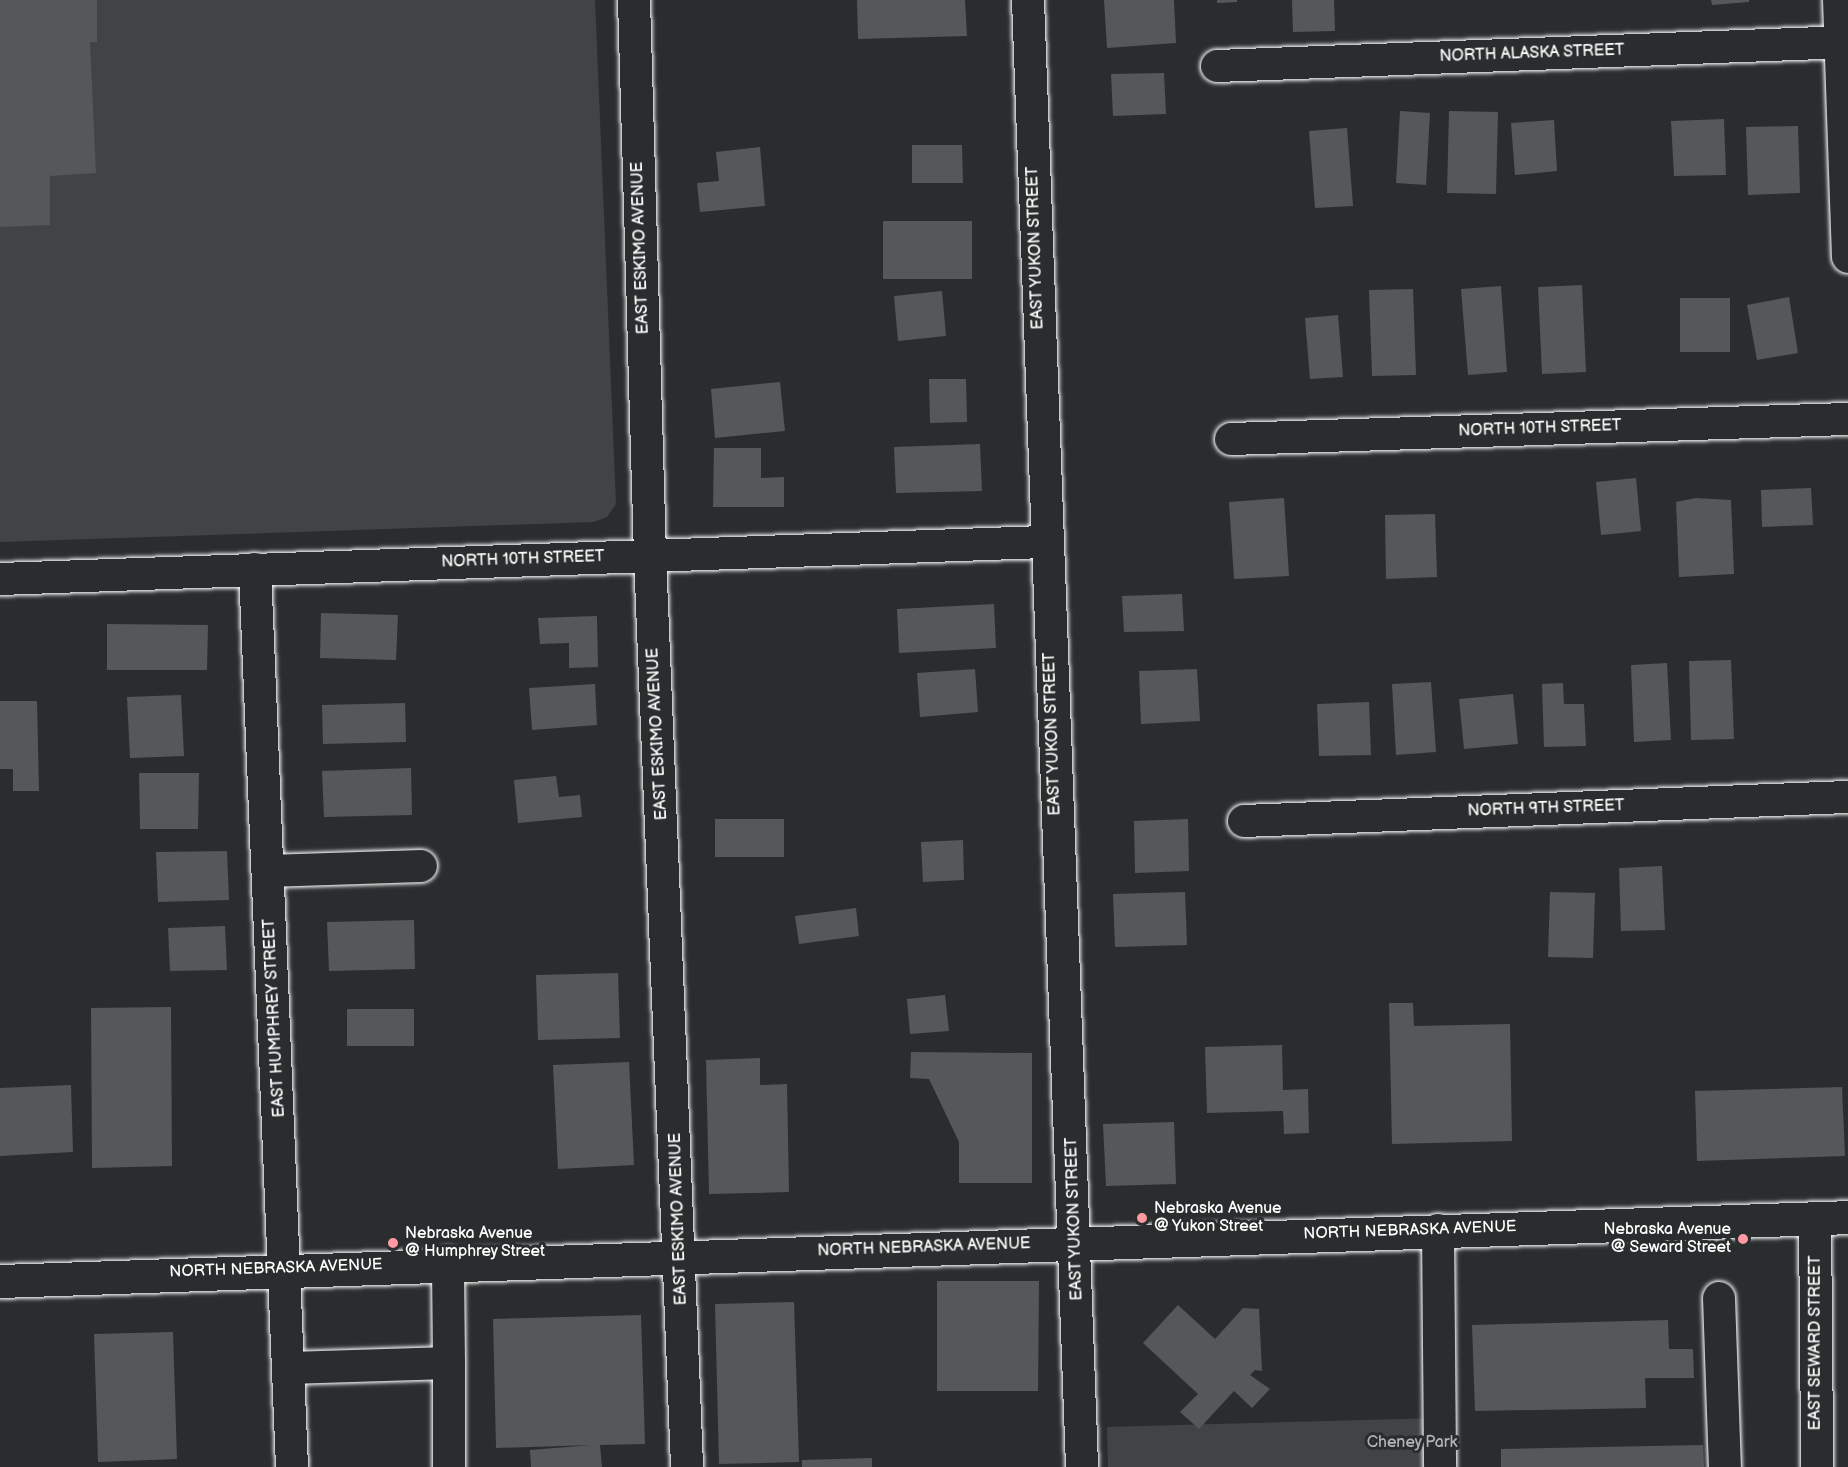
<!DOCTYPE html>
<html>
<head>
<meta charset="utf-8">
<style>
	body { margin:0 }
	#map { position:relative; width:1848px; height:1467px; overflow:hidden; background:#2a2d2e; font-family:"Balsamiq Sans",sans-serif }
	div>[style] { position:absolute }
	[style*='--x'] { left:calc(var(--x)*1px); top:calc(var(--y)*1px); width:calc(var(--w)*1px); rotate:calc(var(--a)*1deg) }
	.green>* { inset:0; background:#414445 }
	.building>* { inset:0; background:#555758 }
	.roads { filter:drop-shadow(0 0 2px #fff) drop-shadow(0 0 2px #fff) }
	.minor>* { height:32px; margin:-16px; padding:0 16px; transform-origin:16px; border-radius:16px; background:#2a2d2e }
	.major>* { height:33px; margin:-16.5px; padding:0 16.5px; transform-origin:16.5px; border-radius:16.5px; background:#2a2d2e }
	.dots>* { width:16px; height:16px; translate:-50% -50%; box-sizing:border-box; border:3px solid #2a2d2e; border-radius:50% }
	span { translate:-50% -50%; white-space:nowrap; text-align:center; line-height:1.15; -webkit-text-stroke:6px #2a2d2e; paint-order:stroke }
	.street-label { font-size:16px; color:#fff }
	.poi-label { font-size:16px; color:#fff }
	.left { translate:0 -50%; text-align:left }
	.right { translate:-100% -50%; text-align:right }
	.park-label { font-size:16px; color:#b3b4b5 }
</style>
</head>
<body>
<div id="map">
	<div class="green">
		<div style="clip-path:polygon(0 0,595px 0,616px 504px,607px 517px,594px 522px,0 542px)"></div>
		<div style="clip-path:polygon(1439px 1418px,1440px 1467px,1108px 1467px,1107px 1427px)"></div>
	</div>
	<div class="building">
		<div style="clip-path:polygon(0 0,97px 0,97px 42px,90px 42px,96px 173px,50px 176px,50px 225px,0 227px)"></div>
		<div style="clip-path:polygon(857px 0,965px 0,967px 36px,858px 39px)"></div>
		<div style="clip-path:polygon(1104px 0,1174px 0,1176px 43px,1107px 48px)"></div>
		<div style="clip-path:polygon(1217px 0,1237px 0,1237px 2px,1217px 3px)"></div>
		<div style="clip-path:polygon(1292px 0,1334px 0,1335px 31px,1293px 32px)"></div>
		<div style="clip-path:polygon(1711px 0,1749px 0,1749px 2px,1712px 5px)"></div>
		<div style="clip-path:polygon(1164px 73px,1166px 114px,1113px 116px,1111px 74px)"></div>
		<div style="clip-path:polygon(1400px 111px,1430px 113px,1426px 185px,1396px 183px)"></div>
		<div style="clip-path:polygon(1449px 111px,1498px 112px,1496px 194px,1447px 193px)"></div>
		<div style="clip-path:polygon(1724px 119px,1726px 175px,1674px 176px,1671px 121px)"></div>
		<div style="clip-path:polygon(1554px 120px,1557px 171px,1515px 175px,1511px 123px)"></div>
		<div style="clip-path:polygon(1798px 126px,1800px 193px,1748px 195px,1746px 127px)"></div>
		<div style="clip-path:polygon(1347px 128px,1353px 206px,1315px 208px,1309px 131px)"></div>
		<div style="clip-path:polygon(912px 145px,962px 145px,963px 183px,912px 183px)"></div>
		<div style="clip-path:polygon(760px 147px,765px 206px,700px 212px,697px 183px,719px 181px,716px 152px)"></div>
		<div style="clip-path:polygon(883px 221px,972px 221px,972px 279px,883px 279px)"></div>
		<div style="clip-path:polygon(1582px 285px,1586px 372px,1542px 374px,1538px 287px)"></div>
		<div style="clip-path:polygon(1501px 286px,1507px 372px,1468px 375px,1461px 289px)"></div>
		<div style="clip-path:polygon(1413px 289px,1416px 375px,1372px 376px,1369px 290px)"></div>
		<div style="clip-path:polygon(942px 291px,946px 336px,898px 341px,894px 296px)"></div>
		<div style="clip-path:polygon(1789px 297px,1798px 353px,1757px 360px,1747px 305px)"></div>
		<div style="clip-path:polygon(1680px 298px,1730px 298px,1730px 352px,1680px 352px)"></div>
		<div style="clip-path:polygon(1338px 315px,1343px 377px,1310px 379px,1305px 318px)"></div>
		<div style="clip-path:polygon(929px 379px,966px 379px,967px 422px,930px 423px)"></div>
		<div style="clip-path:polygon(780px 382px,785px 431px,715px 438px,711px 389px)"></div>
		<div style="clip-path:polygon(980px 444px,982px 491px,896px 493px,894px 447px)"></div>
		<div style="clip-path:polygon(714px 448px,761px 448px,761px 478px,784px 477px,784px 507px,713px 507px)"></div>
		<div style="clip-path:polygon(1636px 478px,1641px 531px,1601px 535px,1596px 482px)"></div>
		<div style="clip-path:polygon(1811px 488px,1813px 525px,1762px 527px,1761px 490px)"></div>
		<div style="clip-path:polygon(1284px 498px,1289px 576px,1234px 579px,1229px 502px)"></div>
		<div style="clip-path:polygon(1696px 498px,1731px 500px,1734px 574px,1679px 577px,1676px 502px)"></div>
		<div style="clip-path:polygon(1435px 514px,1437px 577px,1386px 579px,1385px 515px)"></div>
		<div style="clip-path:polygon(1182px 594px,1184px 631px,1124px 632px,1122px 596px)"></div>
		<div style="clip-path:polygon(994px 604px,996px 648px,899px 653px,897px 609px)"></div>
		<div style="clip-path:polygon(321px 613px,398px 615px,396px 660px,320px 658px)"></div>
		<div style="clip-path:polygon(597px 616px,598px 667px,569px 668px,569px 643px,540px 644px,538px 618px)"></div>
		<div style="clip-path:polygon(107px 624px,208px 625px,207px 670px,107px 670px)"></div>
		<div style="clip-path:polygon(1731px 660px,1734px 739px,1691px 740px,1689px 661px)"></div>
		<div style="clip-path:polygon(1667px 663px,1671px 740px,1634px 742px,1631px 665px)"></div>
		<div style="clip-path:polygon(975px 669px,978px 712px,920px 717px,917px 673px)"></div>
		<div style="clip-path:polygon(1197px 669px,1200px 721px,1141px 724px,1139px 671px)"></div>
		<div style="clip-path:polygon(1431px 682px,1436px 752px,1396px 755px,1392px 684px)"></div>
		<div style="clip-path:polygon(1563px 683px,1564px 704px,1584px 704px,1586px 746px,1544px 747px,1542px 684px)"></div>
		<div style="clip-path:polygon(595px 684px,597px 725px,532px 730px,529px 688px)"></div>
		<div style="clip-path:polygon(1513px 694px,1518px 744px,1464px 749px,1459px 699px)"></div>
		<div style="clip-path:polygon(181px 695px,184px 756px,130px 758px,127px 697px)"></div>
		<div style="clip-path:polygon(0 701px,37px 701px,39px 791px,13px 791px,13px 769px,0 769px)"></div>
		<div style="clip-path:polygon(1369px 702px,1371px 755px,1319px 756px,1317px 704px)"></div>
		<div style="clip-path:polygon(405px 703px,406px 742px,323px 744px,322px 705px)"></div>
		<div style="clip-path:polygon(411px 768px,412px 815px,324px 817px,322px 771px)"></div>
		<div style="clip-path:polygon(139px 773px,199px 773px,198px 829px,140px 829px)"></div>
		<div style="clip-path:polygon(556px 776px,559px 797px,580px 795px,582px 817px,518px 823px,514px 780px)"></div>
		<div style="clip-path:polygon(715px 819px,784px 819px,784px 857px,715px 857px)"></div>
		<div style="clip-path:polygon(1188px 819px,1189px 871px,1135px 873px,1134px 821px)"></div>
		<div style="clip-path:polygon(963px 840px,964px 880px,923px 882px,921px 842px)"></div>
		<div style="clip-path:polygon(227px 851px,229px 900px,158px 902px,156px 852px)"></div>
		<div style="clip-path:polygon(1662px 866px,1665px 930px,1621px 931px,1619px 868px)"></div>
		<div style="clip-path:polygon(1185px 892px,1187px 945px,1115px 947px,1113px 894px)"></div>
		<div style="clip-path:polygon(1550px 892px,1595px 893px,1593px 958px,1548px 957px)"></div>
		<div style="clip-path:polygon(856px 908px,859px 936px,799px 944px,795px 916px)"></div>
		<div style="clip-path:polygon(414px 920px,415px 969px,329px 971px,327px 922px)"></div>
		<div style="clip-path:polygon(225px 926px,227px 970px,170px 971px,168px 928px)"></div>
		<div style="clip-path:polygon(618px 973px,620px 1038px,538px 1040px,536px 975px)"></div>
		<div style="clip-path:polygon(945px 995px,949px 1031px,910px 1034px,907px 999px)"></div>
		<div style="clip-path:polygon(1389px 1003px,1413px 1003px,1414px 1026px,1510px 1024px,1512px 1141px,1392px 1144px)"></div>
		<div style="clip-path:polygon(171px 1007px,172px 1166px,92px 1168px,91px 1008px)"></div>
		<div style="clip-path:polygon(347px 1009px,414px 1009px,414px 1046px,347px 1046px)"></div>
		<div style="clip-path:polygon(1282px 1045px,1283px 1090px,1308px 1089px,1309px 1133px,1284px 1134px,1283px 1111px,1207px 1113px,1205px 1047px)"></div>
		<div style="clip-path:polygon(911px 1052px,1032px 1053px,1032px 1183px,959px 1183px,959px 1142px,929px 1079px,910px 1078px)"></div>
		<div style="clip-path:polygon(760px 1058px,760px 1085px,787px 1084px,789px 1192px,709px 1194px,706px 1060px)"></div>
		<div style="clip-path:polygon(629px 1062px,634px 1165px,558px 1169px,553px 1065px)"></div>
		<div style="clip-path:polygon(71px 1085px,73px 1152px,0 1156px,0 1088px)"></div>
		<div style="clip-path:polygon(1842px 1087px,1845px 1156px,1697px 1161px,1695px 1091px)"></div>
		<div style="clip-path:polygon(1174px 1122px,1176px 1184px,1106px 1186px,1103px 1124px)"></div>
		<div style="clip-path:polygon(937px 1281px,1039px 1281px,1038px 1391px,937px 1391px)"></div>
		<div style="clip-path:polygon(794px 1302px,799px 1462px,719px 1464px,715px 1304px)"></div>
		<div style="clip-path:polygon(1178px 1305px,1215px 1339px,1243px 1308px,1259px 1309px,1262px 1371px,1255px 1370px,1250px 1375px,1270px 1389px,1252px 1408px,1234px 1391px,1199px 1429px,1180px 1412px,1198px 1394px,1143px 1343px)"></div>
		<div style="clip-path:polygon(641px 1315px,645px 1444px,600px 1445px,602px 1467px,531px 1467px,530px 1450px,592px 1445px,496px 1448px,493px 1319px)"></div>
		<div style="clip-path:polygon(1668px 1320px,1669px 1349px,1693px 1349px,1694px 1378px,1645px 1378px,1646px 1408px,1475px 1411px,1472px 1325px)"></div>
		<div style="clip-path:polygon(173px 1332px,177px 1459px,98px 1462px,94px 1334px)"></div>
		<div style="clip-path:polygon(1703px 1445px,1704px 1467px,1501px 1467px,1501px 1449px)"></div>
		<div style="clip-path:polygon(872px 1458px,872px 1467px,802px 1467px,802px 1460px)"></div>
	</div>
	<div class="roads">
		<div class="minor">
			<div style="--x:634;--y:0;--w:556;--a:88.35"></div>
			<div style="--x:650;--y:556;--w:912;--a:87.67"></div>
			<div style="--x:1028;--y:0;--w:1468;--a:87.89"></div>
			<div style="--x:1839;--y:0;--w:257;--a:88"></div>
			<div style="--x:1217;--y:66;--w:631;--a:-2.18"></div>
			<div style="--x:1231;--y:439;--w:617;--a:-1.86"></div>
			<div style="--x:255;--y:569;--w:899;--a:87.64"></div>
			<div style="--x:0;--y:579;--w:1046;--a:-2.03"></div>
			<div style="--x:1244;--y:821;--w:604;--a:-2.28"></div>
			<div style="--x:268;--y:871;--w:153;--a:-1.9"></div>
			<div style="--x:1815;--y:1218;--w:249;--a:89.5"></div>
			<div style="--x:1438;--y:1230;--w:237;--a:89.5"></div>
			<div style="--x:1719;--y:1298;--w:169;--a:88"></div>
			<div style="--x:449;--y:1363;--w:104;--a:90"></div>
			<div style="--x:289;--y:1368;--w:160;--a:-1.8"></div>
			<div style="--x:449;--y:1363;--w:100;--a:-90.6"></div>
		</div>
		<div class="major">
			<div style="--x:0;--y:1281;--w:1849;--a:-1.98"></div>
		</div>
	</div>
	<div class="dots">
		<div style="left:1142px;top:1218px;background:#ff9aa2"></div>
		<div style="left:1743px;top:1239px;background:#ff9aa2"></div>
		<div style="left:393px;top:1243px;background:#ff9aa2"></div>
	</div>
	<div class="street-label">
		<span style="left:1532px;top:54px;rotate:-2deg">NORTH ALASKA STREET</span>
		<span style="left:641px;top:248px;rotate:-92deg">EAST ESKIMO AVENUE</span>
		<span style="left:1036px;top:248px;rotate:-92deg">EAST YUKON STREET</span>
		<span style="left:1540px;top:429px;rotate:-2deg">NORTH 10TH STREET</span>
		<span style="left:523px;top:560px;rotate:-2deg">NORTH 10TH STREET</span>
		<span style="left:658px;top:734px;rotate:-93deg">EAST ESKIMO AVENUE</span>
		<span style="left:1053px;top:734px;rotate:-92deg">EAST YUKON STREET</span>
		<span style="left:1546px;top:809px;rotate:-2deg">NORTH 9TH STREET</span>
		<span style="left:275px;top:1018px;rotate:-93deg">EAST HUMPHREY STREET</span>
		<span style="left:679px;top:1219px;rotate:-92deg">EAST ESKIMO AVENUE</span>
		<span style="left:1075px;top:1219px;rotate:-92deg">EAST YUKON STREET</span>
		<span style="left:1410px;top:1231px;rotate:-2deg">NORTH NEBRASKA AVENUE</span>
		<span style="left:924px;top:1248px;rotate:-2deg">NORTH NEBRASKA AVENUE</span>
		<span style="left:276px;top:1269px;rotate:-2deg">NORTH NEBRASKA AVENUE</span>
		<span style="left:1816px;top:1343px;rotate:-90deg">EAST SEWARD STREET</span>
	</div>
	<div class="poi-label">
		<span class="left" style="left:1154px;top:1218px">Nebraska Avenue<br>@ Yukon Street</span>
		<span class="right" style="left:1731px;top:1239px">Nebraska Avenue<br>@ Seward Street</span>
		<span class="left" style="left:405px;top:1243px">Nebraska Avenue<br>@ Humphrey Street</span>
	</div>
	<div class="park-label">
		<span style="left:1412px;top:1443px">Cheney Park</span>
	</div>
</div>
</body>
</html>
